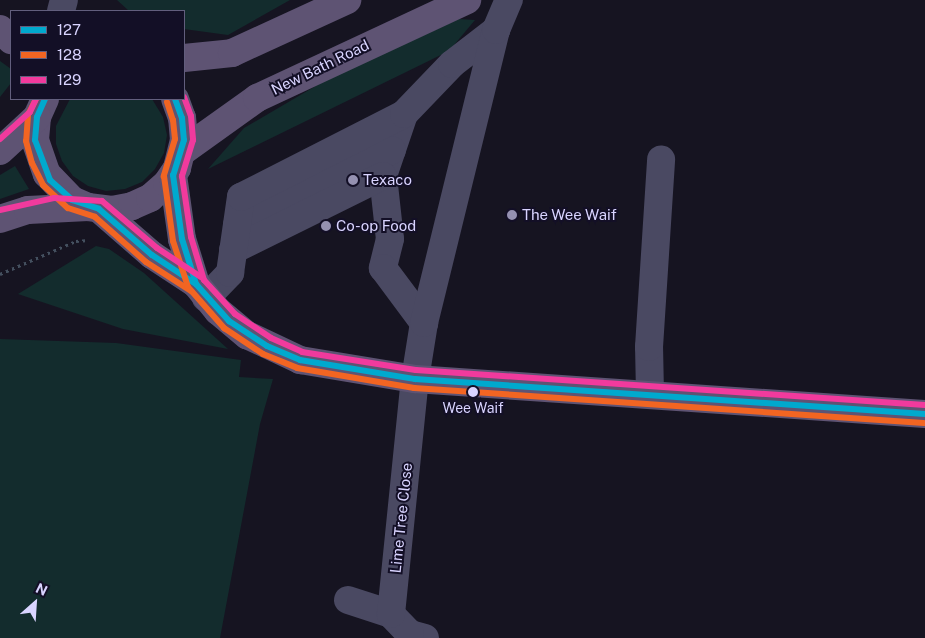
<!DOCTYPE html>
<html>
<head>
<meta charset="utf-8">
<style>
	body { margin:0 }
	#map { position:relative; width:925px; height:638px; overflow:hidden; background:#161421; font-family:"Public Sans",sans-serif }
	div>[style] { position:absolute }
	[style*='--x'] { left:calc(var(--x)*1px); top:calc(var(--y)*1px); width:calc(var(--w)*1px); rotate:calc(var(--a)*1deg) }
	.green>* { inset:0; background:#132c2d }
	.path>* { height:3px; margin-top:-1.5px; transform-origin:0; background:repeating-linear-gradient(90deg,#44505f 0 2.5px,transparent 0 6.5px) }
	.minor>* { height:28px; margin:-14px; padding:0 14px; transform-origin:14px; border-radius:14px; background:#4a4962 }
	.major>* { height:28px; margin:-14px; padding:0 14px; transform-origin:14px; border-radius:14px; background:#5e5373 }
	.bus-1>* { height:6px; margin:-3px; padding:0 3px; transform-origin:3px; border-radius:3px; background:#00a9ce }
	.bus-2>* { height:6px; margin:-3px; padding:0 3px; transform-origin:3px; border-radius:3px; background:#f26522 }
	.bus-3>* { height:6px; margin:-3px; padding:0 3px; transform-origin:3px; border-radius:3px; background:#f13a9d }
	.dots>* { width:14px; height:14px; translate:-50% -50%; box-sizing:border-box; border:2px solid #130f26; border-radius:50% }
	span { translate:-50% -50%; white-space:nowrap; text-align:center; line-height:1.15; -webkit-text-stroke:4px #130f26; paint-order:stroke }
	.bus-label { font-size:14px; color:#d9d4ff }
	.street-label { font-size:15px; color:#d9d4ff }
	.poi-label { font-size:15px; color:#d9d4ff }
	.left { translate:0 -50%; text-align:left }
	.legend { position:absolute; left:10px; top:10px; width:175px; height:90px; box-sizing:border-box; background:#130f26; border:1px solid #625e7d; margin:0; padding:6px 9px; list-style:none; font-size:15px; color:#d9d4ff }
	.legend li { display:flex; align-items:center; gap:10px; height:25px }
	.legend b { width:25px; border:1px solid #625e7d }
	.north { position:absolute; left:10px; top:578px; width:50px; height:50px; -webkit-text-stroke:4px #130f26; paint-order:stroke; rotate:26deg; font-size:14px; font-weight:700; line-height:20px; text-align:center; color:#d9d4ff }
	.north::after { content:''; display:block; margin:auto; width:18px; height:22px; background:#d9d4ff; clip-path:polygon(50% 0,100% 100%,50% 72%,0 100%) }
</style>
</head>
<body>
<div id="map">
	<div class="green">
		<div style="clip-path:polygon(117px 0,290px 0,228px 35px,184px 29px,184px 11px,129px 11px)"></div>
		<div style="clip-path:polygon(459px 19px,475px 20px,449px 51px,208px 169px,244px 128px,326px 80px)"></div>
		<div style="clip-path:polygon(0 61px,11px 69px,11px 83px,0 97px)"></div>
		<div style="clip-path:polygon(70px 99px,152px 99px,163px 117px,167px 135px,164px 153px,155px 169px,142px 182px,125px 189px,106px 191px,88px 186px,73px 176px,62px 161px,56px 144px,56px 126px)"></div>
		<div style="clip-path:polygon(15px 166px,29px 189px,0 199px,0 175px)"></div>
		<div style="clip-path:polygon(96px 246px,109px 249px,144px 273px,228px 349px,123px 329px,18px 294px)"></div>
		<div style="clip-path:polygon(0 339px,116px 343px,241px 360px,239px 377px,273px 379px,260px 424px,220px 638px,0 638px)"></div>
	</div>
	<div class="path">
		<div style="--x:0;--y:274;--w:83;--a:-23.5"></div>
		<div style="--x:76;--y:241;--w:13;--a:-4"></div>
	</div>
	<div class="minor">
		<div style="--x:61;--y:11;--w:11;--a:-75"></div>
		<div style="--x:404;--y:114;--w:65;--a:108.7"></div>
		<div style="--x:383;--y:176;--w:63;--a:83.7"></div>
		<div style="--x:390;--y:239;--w:30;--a:104"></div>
		<div style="--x:383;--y:268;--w:69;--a:53.3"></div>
		<div style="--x:237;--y:225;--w:172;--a:-25.8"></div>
		<div style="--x:233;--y:250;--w:167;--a:-26.3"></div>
		<div style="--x:206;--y:298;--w:35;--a:-46"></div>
		<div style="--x:230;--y:273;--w:77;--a:-81.8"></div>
		<div style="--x:241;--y:197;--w:183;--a:-27"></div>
		<div style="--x:404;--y:114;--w:69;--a:-46.2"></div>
		<div style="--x:452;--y:64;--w:56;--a:-37.7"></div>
		<div style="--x:650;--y:393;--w:46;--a:-91.2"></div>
		<div style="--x:649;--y:347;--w:188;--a:-86.3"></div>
		<div style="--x:348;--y:600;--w:45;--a:18"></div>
		<div style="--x:425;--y:638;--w:16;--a:-165"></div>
		<div style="--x:410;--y:634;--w:28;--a:-134"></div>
		<div style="--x:391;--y:614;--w:236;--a:-84.2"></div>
		<div style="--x:415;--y:379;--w:57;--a:-80.9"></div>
		<div style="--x:424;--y:323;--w:302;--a:-76.2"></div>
		<div style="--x:496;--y:30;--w:33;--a:-67"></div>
	</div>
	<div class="major">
		<div style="--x:0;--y:29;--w:16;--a:45"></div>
		<div style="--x:184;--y:58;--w:48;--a:-5.9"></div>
		<div style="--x:232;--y:53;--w:127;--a:-24.7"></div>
		<div style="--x:45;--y:99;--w:20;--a:114"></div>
		<div style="--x:37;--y:117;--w:23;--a:95"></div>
		<div style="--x:35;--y:140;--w:36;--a:71"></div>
		<div style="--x:47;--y:174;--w:36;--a:46"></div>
		<div style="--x:72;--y:200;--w:17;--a:24"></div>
		<div style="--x:88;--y:207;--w:24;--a:7"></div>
		<div style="--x:112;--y:210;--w:20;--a:-11"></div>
		<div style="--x:132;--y:206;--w:20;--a:-24"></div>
		<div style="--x:150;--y:198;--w:23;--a:-41"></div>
		<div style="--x:167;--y:183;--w:18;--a:-56"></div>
		<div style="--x:177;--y:168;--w:29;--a:-76"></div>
		<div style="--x:184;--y:140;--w:22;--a:-95"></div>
		<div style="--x:182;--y:118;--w:20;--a:-110"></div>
		<div style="--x:0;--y:151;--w:50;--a:-42.6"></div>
		<div style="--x:183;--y:151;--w:91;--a:-35.6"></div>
		<div style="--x:257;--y:98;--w:232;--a:-25"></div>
		<div style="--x:173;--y:175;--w:65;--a:82"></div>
		<div style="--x:182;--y:239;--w:47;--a:72.7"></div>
		<div style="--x:196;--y:284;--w:35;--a:51"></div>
		<div style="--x:218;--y:311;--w:38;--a:40"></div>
		<div style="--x:247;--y:335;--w:59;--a:25.3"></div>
		<div style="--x:300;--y:360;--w:117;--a:9.4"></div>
		<div style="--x:415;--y:379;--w:511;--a:3.93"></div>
		<div style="--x:99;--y:209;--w:70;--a:41"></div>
		<div style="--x:152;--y:255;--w:53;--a:33.4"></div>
		<div style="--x:0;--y:219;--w:29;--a:-18"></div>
		<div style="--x:28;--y:210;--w:60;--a:-2.9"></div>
	</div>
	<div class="bus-1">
		<div style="--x:45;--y:99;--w:20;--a:114"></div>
		<div style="--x:37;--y:117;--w:23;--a:95"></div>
		<div style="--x:35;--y:140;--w:43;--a:69.4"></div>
		<div style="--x:50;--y:180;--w:30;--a:42"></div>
		<div style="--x:72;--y:200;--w:28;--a:18"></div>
		<div style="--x:99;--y:209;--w:70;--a:41"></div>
		<div style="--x:152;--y:255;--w:53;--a:33.4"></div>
		<div style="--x:175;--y:99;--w:20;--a:70"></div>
		<div style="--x:182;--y:118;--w:22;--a:85"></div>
		<div style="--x:184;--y:140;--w:37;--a:107"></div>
		<div style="--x:173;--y:175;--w:65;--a:82"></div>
		<div style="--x:182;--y:239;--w:47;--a:72.7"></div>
		<div style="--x:196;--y:284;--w:50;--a:48.3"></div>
		<div style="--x:229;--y:321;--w:45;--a:33.3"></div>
		<div style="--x:267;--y:346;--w:36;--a:23"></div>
		<div style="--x:300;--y:360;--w:117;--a:9.4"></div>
		<div style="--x:415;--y:379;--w:511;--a:3.93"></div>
	</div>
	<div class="bus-2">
		<div style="--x:36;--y:99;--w:18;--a:117"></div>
		<div style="--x:28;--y:115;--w:26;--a:94"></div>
		<div style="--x:26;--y:141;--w:23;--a:75"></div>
		<div style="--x:32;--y:163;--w:25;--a:63"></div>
		<div style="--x:43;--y:185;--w:34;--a:43"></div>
		<div style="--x:68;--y:208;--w:28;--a:18"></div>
		<div style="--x:95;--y:217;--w:68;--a:41.4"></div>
		<div style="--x:146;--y:262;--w:54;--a:32.8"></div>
		<div style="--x:167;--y:102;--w:19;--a:72"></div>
		<div style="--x:173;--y:120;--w:19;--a:84"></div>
		<div style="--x:175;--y:139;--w:39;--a:107"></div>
		<div style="--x:164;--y:176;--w:66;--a:82.1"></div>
		<div style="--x:173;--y:241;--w:48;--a:71.9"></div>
		<div style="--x:188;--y:287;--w:55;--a:48.7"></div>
		<div style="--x:224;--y:328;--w:47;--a:33.7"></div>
		<div style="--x:263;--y:354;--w:37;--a:22"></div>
		<div style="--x:297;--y:368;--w:119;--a:9.7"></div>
		<div style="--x:414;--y:388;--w:511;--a:3.93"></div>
	</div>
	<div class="bus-3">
		<div style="--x:184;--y:97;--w:20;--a:70"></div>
		<div style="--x:191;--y:116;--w:24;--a:85"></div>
		<div style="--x:193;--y:140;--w:38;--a:107"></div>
		<div style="--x:182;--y:176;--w:62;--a:81.6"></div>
		<div style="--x:191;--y:237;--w:45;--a:73.2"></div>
		<div style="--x:204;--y:280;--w:46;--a:47.6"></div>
		<div style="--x:235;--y:314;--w:43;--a:33.7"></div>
		<div style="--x:271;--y:338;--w:34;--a:24"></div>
		<div style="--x:302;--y:352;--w:115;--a:9"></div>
		<div style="--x:416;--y:370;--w:510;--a:3.93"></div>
		<div style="--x:0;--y:139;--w:40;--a:-42"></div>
		<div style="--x:30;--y:112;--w:14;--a:-65"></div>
		<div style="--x:0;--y:210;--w:55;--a:-12.5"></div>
		<div style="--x:54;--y:198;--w:48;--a:3.6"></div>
		<div style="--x:102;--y:201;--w:72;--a:40.5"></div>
		<div style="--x:157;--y:248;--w:53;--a:33.4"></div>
	</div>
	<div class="dots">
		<div style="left:353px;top:180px;background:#9591b1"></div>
		<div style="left:512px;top:215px;background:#9591b1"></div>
		<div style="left:326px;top:226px;background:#9591b1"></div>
		<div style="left:473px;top:392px;background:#d9d4ff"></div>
	</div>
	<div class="bus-label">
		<span style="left:473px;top:408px">Wee Waif</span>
	</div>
	<div class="street-label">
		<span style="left:320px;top:67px;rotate:-26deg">New Bath Road</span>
		<span style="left:401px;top:518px;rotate:-84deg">Lime Tree Close</span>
	</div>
	<div class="poi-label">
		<span class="left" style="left:363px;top:180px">Texaco</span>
		<span class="left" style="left:522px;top:215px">The Wee Waif</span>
		<span class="left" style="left:336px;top:226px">Co-op Food</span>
	</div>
	<ul class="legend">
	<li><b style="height:6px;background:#00a9ce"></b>127</li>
	<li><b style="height:6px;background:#f26522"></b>128</li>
	<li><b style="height:6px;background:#f13a9d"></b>129</li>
	</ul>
	<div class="north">N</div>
</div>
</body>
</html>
